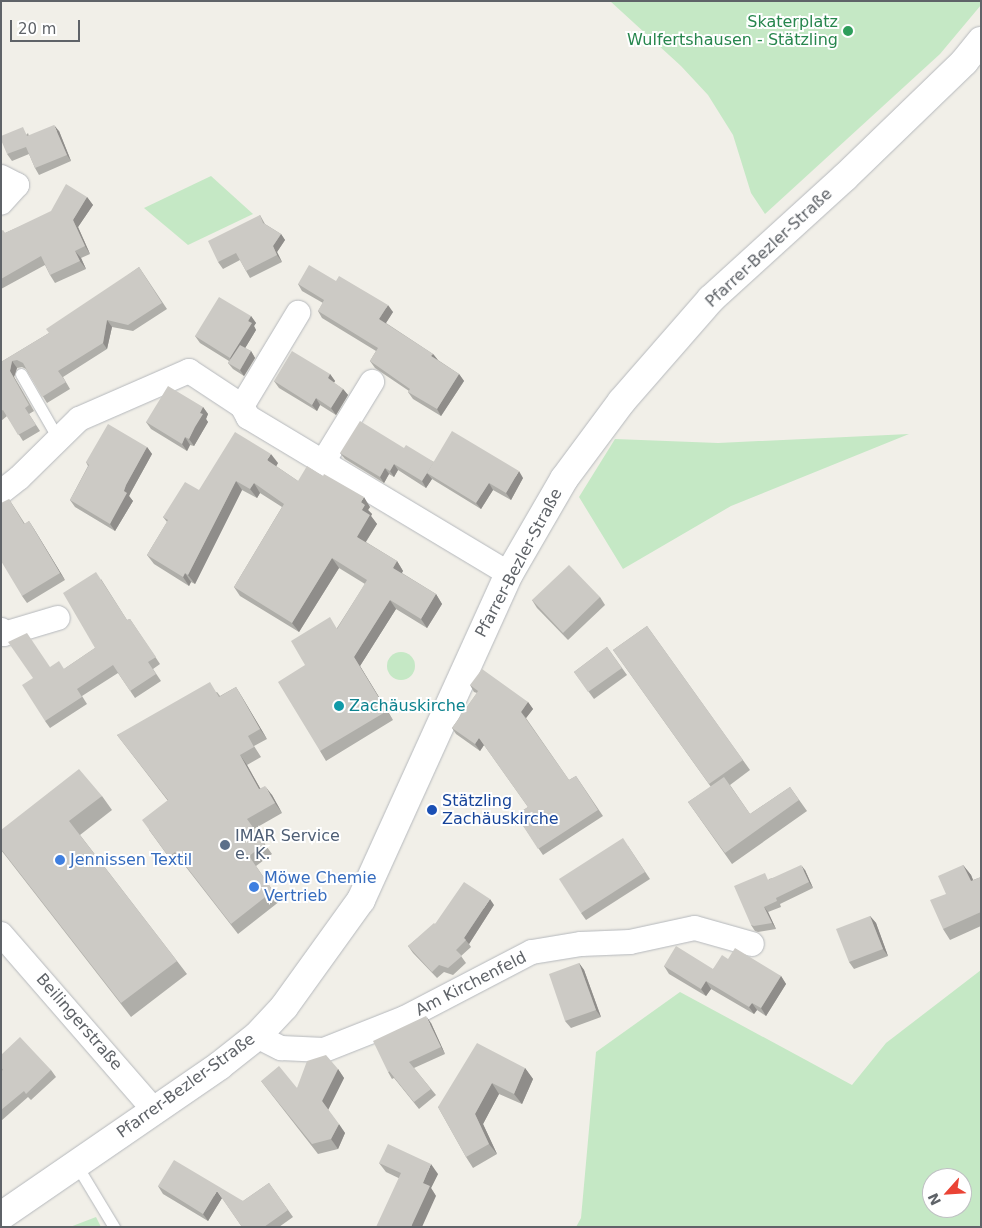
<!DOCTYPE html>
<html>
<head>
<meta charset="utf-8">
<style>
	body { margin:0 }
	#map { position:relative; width:982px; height:1228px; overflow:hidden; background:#f1efe8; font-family:"DejaVu Sans",sans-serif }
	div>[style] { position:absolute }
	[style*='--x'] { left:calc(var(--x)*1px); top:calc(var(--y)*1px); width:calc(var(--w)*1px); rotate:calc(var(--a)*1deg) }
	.green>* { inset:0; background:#c5e8c5 }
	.round { border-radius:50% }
	.roads { filter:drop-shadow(0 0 1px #b5b8bc) drop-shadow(0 0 1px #b5b8bc) }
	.service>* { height:11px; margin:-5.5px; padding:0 5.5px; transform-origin:5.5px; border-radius:5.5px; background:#fff }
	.minor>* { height:24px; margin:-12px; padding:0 12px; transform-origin:12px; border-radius:12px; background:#fff }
	.tertiary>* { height:28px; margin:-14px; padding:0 14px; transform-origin:14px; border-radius:14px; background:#fff }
	.wall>* { inset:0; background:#afaea9 }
	.shaded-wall>* { inset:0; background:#8f8d8a }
	.building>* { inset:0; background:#cccac5 }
	.dots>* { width:14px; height:14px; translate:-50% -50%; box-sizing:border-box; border:2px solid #fff; border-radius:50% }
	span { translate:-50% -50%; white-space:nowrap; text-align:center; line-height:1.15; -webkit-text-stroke:4px #fff; paint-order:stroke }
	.leisure-label { font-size:16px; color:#27864d }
	.right { translate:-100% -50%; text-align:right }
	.street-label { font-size:16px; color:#5f6368 }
	.culture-label { font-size:16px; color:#0d838f }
	.left { translate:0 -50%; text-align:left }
	.transit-label { font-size:16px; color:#164399 }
	.service-label { font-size:16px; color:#4e5e75 }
	.shop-label { font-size:16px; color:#366cbe }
	.frame { position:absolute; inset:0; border:2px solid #5f6368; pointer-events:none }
	.north { position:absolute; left:922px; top:1168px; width:50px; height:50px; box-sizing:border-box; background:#fff; border:1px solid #bfc1c3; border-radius:50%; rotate:244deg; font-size:14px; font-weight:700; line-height:20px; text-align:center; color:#5f6368 }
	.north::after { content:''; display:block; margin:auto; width:18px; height:22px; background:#ea4335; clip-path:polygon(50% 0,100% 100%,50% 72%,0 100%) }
	.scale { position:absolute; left:10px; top:20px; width:70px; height:22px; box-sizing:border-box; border:2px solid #5f6368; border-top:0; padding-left:6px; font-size:15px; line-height:18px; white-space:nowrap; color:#5f6368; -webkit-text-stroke:4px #fff; paint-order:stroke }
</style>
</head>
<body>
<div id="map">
	<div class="green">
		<div style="clip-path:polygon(610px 1px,981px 1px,981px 5px,940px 54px,765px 214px,751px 193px,733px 135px,708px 95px,681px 66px)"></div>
		<div style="clip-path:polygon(211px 176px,253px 214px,188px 245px,144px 208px)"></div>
		<div style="clip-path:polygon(909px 434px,731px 506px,623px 569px,579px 497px,615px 439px,718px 443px)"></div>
		<div class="round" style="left:387px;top:652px;width:28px;height:28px"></div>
		<div style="clip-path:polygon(evenodd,981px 970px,981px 1227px,576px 1227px,581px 1218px,596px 1052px,680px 992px,852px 1085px,886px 1043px,981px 970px,932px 1178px,962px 1178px,962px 1208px,932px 1208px,932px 1178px)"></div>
		<div style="clip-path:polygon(96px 1217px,101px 1227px,70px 1227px)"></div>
	</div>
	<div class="roads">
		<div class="service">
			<div style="--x:21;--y:374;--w:76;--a:60.1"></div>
			<div style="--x:76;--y:1164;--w:74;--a:58.9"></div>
		</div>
		<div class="minor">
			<div style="--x:1;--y:177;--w:18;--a:27"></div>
			<div style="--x:17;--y:185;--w:24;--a:132"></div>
			<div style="--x:242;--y:406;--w:109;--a:-58.9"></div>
			<div style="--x:323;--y:462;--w:94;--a:-58.5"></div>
			<div style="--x:1;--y:492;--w:23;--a:-38"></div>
			<div style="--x:19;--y:478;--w:84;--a:-44.5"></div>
			<div style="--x:79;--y:419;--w:120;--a:-23.6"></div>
			<div style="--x:189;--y:371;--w:64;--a:33.4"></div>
			<div style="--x:242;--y:406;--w:13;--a:61"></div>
			<div style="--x:248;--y:417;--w:305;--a:31"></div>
			<div style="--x:1;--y:630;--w:5;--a:53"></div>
			<div style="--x:4;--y:634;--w:56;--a:-16.5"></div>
			<div style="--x:1;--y:934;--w:235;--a:49"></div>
			<div style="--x:257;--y:1036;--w:27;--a:27"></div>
			<div style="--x:281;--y:1048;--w:43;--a:2.7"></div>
			<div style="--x:324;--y:1050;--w:87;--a:-21.6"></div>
			<div style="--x:405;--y:1018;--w:143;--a:-27.5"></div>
			<div style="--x:532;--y:952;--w:50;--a:-9.3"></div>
			<div style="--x:581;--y:944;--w:49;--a:-2.3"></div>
			<div style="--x:630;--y:942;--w:66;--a:-12.2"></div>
			<div style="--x:695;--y:928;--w:59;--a:15.7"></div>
		</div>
		<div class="tertiary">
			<div style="--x:1;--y:1216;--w:265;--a:-34.5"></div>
			<div style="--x:219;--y:1066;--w:48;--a:-38.3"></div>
			<div style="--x:257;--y:1036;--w:40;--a:-47"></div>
			<div style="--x:284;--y:1007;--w:132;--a:-54.3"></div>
			<div style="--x:361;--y:900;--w:358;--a:-65.6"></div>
			<div style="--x:509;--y:574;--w:110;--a:-59.9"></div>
			<div style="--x:564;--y:479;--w:97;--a:-53.4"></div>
			<div style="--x:622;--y:401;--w:135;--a:-48.9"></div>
			<div style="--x:711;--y:299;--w:180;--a:-42.3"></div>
			<div style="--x:844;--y:178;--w:167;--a:-44"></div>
			<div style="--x:964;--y:62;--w:27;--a:-51"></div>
		</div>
	</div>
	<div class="wall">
		<div style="clip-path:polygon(59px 131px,71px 161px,39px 175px,35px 168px,29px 154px,12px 161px,7px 154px,28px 133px,29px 136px)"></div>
		<div style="clip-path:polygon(87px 197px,93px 205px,78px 227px,90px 254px,81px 258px,86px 269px,55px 283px,50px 275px,45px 265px,1px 289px,1px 231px,5px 233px)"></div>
		<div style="clip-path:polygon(260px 215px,265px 224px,281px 234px,285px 240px,277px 252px,282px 262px,250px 278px,246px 271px,240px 260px,223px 269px,218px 262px)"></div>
		<div style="clip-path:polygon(139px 267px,167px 309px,133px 331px,112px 327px,107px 349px,63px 377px,70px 389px,47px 403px,26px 369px,22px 367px,17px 368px,14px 377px,34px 411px,29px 414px,40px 431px,23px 441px,7px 416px,1px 421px,1px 362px,49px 333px)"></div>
		<div style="clip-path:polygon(336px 281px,393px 312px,386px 323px,433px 354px,438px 360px,459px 374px,464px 381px,441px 416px,413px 399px,408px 392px,409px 391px,375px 368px,370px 361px,376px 351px,322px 318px,318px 311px,323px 303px,302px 291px,298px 284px)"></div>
		<div style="clip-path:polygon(251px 316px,256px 323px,254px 326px,256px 330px,245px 348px,251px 351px,255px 358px,244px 376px,233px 369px,228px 363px,229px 361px,200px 343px,195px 336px)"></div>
		<div style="clip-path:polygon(330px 374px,335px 381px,334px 383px,343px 389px,348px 395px,336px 415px,320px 405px,317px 411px,279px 388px,274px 381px)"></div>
		<div style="clip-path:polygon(203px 407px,208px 414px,206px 419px,208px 422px,194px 446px,190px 445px,187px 451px,151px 429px,146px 422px)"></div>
		<div style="clip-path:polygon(147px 447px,152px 454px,131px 492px,129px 496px,133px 501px,115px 531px,75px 507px,70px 500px,88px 466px,86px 462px)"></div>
		<div style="clip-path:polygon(404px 448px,434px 462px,523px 478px,511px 500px,493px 490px,481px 509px,432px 479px,426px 488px,398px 470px,394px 477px,389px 474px,384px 483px,345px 459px,340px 453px)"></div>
		<div style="clip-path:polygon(278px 463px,276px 466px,298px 481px,370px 507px,368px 510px,372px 514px,371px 516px,377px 524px,366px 542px,397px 561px,403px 571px,402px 573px,436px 594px,442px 604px,427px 628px,396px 609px,360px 666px,393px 720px,326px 761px,320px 751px,305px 665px,337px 628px,365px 584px,339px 568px,299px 632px,240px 596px,234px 587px,282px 507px,260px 493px,257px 498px,242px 490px,195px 584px,191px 582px,189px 586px,154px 564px,147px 555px,167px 522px,163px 517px,199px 490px)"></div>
		<div style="clip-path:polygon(9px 499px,25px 524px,29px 521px,34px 529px,65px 580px,27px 603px,22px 596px)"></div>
		<div style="clip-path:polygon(101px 579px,127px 620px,130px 619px,160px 664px,153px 669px,161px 681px,135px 698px,118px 673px,82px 696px,87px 704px,50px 728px,45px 721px,50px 667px,64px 669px,95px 648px)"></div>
		<div style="clip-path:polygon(600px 597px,605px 605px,568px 640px,537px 608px,532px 600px)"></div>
		<div style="clip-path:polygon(647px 626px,750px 770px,730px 785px,750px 814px,790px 787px,807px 811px,732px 864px,688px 802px,711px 787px,613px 650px)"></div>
		<div style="clip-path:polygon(607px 647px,627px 675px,594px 699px,574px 672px)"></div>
		<div style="clip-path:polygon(470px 685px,528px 702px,533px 709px,526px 718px,569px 780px,576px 776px,603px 816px,543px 855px,516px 815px,528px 807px,484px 745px,480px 751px,456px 734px,452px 728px,477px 693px,474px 692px)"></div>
		<div style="clip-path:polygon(236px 687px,242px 697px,267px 739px,254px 746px,261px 757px,247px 765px,260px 788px,272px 795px,282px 813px,254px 829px,272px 854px,256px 866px,280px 901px,238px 934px,182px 862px,176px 867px,149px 830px,168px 801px,117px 735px,217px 692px,220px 696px)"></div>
		<div style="clip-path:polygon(102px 796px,112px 810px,80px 835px,177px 961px,187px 974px,131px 1017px,1px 850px,1px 830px)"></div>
		<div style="clip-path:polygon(628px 846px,650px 879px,586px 920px,581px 913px)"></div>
		<div style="clip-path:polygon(963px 865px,971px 875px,973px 880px,981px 877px,981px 926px,950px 940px,943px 929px,946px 894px)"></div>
		<div style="clip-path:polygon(805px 870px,813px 888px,780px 904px,781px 907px,768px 912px,776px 929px,758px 932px,755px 931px,751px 925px,769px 879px)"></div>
		<div style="clip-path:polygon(494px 905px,469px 944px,471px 947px,461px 956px,466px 963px,453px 975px,444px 972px,437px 978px,413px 953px,408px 946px,435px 924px)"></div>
		<div style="clip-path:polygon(870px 916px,876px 923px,888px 956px,854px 969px,849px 962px)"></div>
		<div style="clip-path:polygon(728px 959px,781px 976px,786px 984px,766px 1016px,757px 1010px,754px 1014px,711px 989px,706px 996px,669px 974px,664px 966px,713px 969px)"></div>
		<div style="clip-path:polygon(579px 963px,584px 970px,601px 1017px,571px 1028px,565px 1021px)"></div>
		<div style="clip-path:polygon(431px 1023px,445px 1054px,414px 1068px,436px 1095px,419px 1109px,394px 1078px,392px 1079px,388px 1072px)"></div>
		<div style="clip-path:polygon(1px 1055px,51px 1070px,56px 1077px,31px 1100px,28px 1097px,1px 1121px,1px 1071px,2px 1070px,1px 1069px)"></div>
		<div style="clip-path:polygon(525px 1068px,533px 1079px,522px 1104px,499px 1094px,483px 1124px,497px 1154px,473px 1168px,466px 1157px,438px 1107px)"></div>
		<div style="clip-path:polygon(338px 1069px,344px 1078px,328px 1110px,345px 1133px,338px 1149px,318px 1154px,261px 1081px,297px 1088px)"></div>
		<div style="clip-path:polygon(379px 1163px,438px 1174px,431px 1188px,436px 1196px,386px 1172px)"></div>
		<div style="clip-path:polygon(269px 1183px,293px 1217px,279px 1227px,242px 1227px,222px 1198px,208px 1221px,163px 1194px,158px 1186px,243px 1201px)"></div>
	</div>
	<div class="shaded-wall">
		<div style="clip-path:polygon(54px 125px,59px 131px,71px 161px,67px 155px)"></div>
		<div style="clip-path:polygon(87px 197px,93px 205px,78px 227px,90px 254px,85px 246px,73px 220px)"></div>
		<div style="clip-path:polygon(281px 234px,285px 240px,277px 252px,282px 262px,277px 255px,273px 246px)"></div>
		<div style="clip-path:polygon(75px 251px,81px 258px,86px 269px,80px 261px)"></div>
		<div style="clip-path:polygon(388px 305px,393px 312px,384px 326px,379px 319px)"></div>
		<div style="clip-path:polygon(251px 316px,256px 323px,254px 326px,256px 330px,235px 365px,230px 358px)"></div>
		<div style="clip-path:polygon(107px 320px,112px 327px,107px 349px,103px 343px)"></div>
		<div style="clip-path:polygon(251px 351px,255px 358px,244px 376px,240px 370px)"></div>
		<div style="clip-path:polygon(433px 354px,438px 360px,431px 356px)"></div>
		<div style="clip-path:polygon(12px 361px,17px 368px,14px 377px,34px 411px,10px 371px)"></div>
		<div style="clip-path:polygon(330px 374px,335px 381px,332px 385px,328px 378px)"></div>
		<div style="clip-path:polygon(459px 374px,464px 381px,441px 416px,437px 409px)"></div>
		<div style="clip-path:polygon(343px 389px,348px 395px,336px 415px,331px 408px)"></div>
		<div style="clip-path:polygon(316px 398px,320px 405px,317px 411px,312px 405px)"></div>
		<div style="clip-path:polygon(203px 407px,208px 414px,206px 419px,208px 422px,194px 446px,189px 439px,200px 413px)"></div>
		<div style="clip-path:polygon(185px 437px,190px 445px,187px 451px,182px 444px)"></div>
		<div style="clip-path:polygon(147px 447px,152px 454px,131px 492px,129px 496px,133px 501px,115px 531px,110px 524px,126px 485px)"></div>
		<div style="clip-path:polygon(271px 454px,278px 463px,274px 470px,267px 460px)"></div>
		<div style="clip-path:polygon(434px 462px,427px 473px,432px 479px,426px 488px,422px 481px)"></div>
		<div style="clip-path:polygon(394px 464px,398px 470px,394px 477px,390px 471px)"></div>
		<div style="clip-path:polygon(385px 468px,389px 474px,384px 483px,380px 477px)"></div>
		<div style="clip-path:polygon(519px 471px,523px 478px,511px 500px,506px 493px)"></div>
		<div style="clip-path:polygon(236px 481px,242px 490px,195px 584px,188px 575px)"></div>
		<div style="clip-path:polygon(254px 483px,260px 493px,257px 498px,250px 489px)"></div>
		<div style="clip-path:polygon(489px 483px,493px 490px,481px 509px,476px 503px)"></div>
		<div style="clip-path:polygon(364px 497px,370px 507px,368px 510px,372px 514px,371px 516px,377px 524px,363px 546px,357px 537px,361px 502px)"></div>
		<div style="clip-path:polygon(29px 521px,34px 529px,65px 580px,60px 573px)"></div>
		<div style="clip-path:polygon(332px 558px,339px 568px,299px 632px,292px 623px)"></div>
		<div style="clip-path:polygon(397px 561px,403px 571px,399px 577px,393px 568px)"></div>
		<div style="clip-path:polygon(185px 573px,191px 582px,189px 586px,183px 577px)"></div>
		<div style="clip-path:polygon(436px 594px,442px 604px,427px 628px,421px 619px)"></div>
		<div style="clip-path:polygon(390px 600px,396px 609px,360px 666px,393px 720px,387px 711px,354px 657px)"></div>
		<div style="clip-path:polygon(236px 687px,242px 697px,267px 739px,260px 729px)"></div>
		<div style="clip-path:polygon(528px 702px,533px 709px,526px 718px,521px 712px)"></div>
		<div style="clip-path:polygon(479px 738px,484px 745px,480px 751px,475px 744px)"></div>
		<div style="clip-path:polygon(240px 755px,247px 765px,266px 799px,259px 789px)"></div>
		<div style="clip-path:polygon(265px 786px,272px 795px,282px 813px,275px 803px)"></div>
		<div style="clip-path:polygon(801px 865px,805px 870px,813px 888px,809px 882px)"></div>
		<div style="clip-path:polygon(963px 865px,971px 875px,978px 892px,971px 881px)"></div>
		<div style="clip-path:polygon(490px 899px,494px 905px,469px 944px,464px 938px)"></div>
		<div style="clip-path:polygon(764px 907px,768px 912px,776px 929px,772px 923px)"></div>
		<div style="clip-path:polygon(870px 916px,876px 923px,888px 956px,883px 949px)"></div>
		<div style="clip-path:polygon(579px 963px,584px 970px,601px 1017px,596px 1010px)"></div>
		<div style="clip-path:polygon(781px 976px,786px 984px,766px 1016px,761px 1008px)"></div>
		<div style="clip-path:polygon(706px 981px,711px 989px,706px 996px,701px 989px)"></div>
		<div style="clip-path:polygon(752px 1003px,757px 1010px,754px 1014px,749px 1007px)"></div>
		<div style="clip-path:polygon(426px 1016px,431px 1023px,445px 1054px,441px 1047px)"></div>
		<div style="clip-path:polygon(525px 1068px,533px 1079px,522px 1104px,514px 1094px)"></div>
		<div style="clip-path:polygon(338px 1069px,344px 1078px,328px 1110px,322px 1101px)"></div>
		<div style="clip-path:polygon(492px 1083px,499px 1094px,483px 1124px,497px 1154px,489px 1144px,475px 1114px)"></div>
		<div style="clip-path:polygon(339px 1124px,345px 1133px,338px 1149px,331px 1139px)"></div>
		<div style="clip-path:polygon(431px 1164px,438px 1174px,431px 1188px,436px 1196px,422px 1227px,411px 1227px,423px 1183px)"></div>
		<div style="clip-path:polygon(217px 1191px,222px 1198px,208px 1221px,203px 1214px)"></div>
	</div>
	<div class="building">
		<div style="clip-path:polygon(54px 125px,67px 155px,35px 168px,26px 147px,7px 154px,1px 140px,1px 136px,23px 127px,27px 136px)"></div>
		<div style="clip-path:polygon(66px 184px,87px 197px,73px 220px,85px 246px,75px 251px,80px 261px,50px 275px,41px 256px,1px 279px,1px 231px,3px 230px,5px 233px,51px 211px)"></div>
		<div style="clip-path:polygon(260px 215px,263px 223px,281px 234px,273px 246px,277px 255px,246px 271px,236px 253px,218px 262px,208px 241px)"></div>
		<div style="clip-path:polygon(309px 265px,336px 281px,339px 276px,388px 305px,379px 319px,433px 354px,431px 356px,459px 374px,437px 409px,408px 392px,410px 389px,370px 361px,378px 348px,318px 311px,324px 300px,298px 284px)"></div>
		<div style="clip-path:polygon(139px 267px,162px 303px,128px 325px,107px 320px,103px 343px,58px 371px,66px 382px,42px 397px,23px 363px,17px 360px,12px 361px,10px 371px,29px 405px,25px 408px,36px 425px,18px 435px,3px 410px,1px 411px,1px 362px,49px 333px,46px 329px)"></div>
		<div style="clip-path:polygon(219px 297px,251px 316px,248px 321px,252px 323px,230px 358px,195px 336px)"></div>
		<div style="clip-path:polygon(240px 345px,251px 351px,240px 370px,228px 363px)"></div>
		<div style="clip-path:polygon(292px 351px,330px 374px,328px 378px,343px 389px,331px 408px,316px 398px,312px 405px,274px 381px)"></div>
		<div style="clip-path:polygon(168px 386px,203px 407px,200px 413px,203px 414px,195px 427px,189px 439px,185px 437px,182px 444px,146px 422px)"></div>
		<div style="clip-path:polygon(360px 421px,404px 448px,406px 445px,434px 462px,422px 481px,394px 464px,390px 471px,385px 468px,380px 477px,340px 453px)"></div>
		<div style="clip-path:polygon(108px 424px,147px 447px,126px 485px,124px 491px,127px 493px,110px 524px,70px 500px,89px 465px,86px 462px)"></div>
		<div style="clip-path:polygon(452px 431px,519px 471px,506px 493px,489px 483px,476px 503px,427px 473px)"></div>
		<div style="clip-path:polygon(235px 432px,271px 454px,267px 460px,298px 481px,307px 466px,323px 476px,324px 474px,364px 497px,361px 502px,365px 505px,362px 510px,370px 515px,357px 537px,397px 561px,393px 568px,436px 594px,421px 619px,390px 600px,354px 657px,387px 711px,320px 751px,278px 682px,305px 665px,291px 641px,330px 617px,337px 629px,367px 580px,332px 558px,292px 623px,234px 587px,284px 504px,254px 483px,250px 489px,236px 481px,188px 575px,185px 573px,183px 577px,147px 555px,168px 520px,163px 517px,185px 482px,199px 490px)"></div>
		<div style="clip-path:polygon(9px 499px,24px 524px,29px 521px,60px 573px,22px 596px,1px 561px,1px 503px)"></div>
		<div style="clip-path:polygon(569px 565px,600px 597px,563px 633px,532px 600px)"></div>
		<div style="clip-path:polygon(96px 572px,127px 620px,130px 619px,156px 657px,148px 662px,156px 674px,130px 691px,113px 665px,77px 689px,82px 697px,45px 721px,22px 685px,33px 678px,8px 642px,27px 633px,50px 667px,59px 661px,64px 669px,95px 648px,63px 593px)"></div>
		<div style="clip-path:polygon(647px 626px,743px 760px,709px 784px,613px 650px)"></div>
		<div style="clip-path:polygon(607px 647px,622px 668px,588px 692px,574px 672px)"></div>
		<div style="clip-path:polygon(482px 669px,528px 702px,521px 712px,569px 780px,576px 776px,598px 810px,538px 849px,516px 815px,528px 807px,479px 738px,475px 744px,452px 728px,478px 691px,470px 685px)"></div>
		<div style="clip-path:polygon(210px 682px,219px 697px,236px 687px,260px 729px,248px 736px,254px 747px,240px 755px,259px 789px,265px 786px,275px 803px,247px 819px,265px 844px,249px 856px,273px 891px,231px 924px,175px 852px,169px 857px,142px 820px,168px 800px,117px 735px)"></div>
		<div style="clip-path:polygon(79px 769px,102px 796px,69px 821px,177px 961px,121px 1003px,1px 849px,1px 830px)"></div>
		<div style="clip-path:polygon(724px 777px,750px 814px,790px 787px,799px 800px,725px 853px,688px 802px)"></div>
		<div style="clip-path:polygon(623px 838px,645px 872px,581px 913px,559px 879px)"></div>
		<div style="clip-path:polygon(801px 865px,809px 882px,776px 898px,777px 901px,764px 907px,772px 923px,754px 926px,751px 925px,734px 886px,765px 873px,768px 880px)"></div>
		<div style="clip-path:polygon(963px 865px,971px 881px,981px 877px,981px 912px,943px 929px,930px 900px,946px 894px,938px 876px)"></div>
		<div style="clip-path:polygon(464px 882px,490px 899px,464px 938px,466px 940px,456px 950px,462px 956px,448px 968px,439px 965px,432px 972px,408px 946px,434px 923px,435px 924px)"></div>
		<div style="clip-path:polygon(870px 916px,883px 949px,849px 962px,836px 929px)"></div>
		<div style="clip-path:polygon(676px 946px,713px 969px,722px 955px,728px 959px,735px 948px,781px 976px,761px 1008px,752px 1003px,749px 1007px,706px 981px,701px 989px,664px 966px)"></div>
		<div style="clip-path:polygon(579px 963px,596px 1010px,565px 1021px,549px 974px)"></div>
		<div style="clip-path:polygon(426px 1016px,441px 1047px,409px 1062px,431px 1089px,414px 1102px,389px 1071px,388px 1072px,373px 1041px)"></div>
		<div style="clip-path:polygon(20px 1037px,51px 1070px,26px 1094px,24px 1091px,1px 1110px,1px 1071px,3px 1070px,1px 1067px,1px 1055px)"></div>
		<div style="clip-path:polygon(477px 1043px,525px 1068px,514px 1094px,492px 1083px,475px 1114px,489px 1144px,466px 1157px,438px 1107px)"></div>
		<div style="clip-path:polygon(326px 1055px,338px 1069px,322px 1101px,339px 1124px,331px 1139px,312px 1144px,261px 1081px,279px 1066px,297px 1088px,307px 1061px)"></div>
		<div style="clip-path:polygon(388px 1144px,431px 1164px,423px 1183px,430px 1186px,411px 1227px,376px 1227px,401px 1173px,379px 1163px)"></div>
		<div style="clip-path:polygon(174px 1160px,243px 1201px,269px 1183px,288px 1210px,264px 1227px,242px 1227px,217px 1191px,203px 1214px,158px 1186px)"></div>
	</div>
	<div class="dots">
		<div style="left:848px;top:31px;background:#2e9e5b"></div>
		<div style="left:339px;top:706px;background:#0f9aa8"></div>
		<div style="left:432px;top:810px;background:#1a4fb4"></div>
		<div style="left:225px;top:845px;background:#5c6f8a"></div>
		<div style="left:60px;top:860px;background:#3f7fe0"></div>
		<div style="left:254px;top:887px;background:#3f7fe0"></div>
	</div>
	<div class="leisure-label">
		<span class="right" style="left:838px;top:31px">Skaterplatz<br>Wulfertshausen - Stätzling</span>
	</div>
	<div class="street-label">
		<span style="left:769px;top:248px;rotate:-43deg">Pfarrer-Bezler-Straße</span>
		<span style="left:519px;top:563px;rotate:-62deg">Pfarrer-Bezler-Straße</span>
		<span style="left:471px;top:984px;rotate:-27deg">Am Kirchenfeld</span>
		<span style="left:79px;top:1022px;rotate:49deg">Beilingerstraße</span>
		<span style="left:186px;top:1086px;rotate:-36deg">Pfarrer-Bezler-Straße</span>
	</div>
	<div class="culture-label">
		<span class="left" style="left:349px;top:706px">Zachäuskirche</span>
	</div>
	<div class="transit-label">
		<span class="left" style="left:442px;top:810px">Stätzling<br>Zachäuskirche</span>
	</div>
	<div class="service-label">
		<span class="left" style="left:235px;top:845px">IMAR Service<br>e. K.</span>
	</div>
	<div class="shop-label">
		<span class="left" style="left:70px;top:860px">Jennissen Textil</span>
		<span class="left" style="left:264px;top:887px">Möwe Chemie<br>Vertrieb</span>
	</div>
	<div class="frame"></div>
	<div class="north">N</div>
	<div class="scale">20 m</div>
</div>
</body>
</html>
